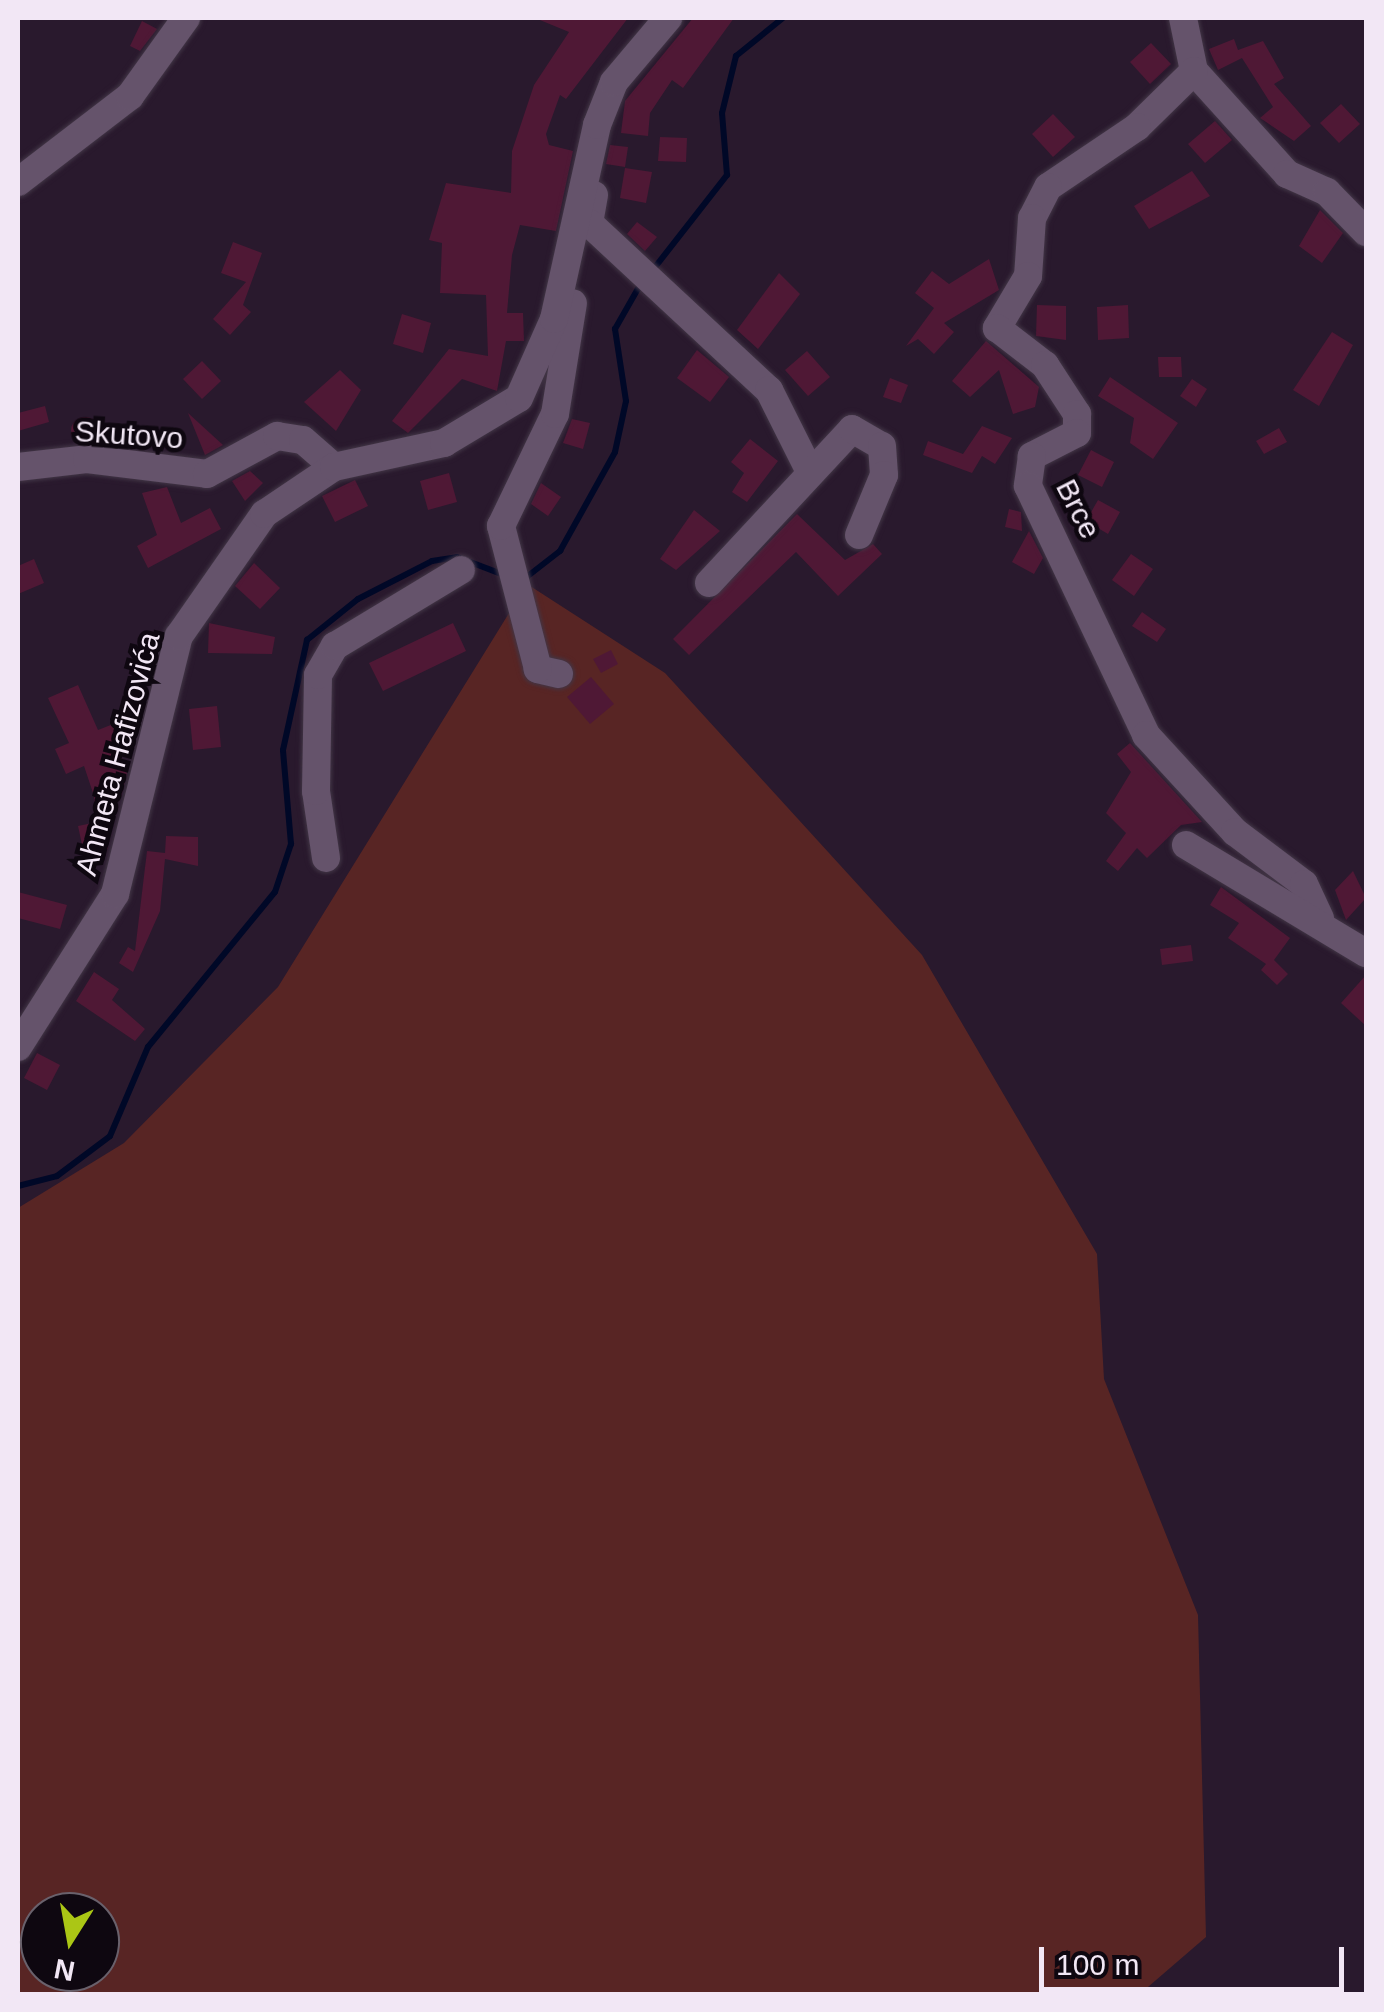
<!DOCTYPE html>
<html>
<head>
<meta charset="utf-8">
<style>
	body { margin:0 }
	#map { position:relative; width:1384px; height:2012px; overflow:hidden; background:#29192d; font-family:Arial,sans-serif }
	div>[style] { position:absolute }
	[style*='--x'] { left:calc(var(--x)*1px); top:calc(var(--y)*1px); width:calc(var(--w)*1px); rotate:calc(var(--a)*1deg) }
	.green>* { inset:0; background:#582524 }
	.stream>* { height:6px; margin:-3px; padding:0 3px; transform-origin:3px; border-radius:3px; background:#000827 }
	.building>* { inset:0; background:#4f1835 }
	.round { border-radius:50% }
	.roads { filter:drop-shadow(0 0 2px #423646) drop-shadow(0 0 2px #423646) }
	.minor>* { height:28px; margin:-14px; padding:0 14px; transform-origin:14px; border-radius:14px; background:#65536b }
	span { translate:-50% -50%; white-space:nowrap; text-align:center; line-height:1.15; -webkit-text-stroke:9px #0e0710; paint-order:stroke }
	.street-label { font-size:30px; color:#f2e7f5 }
	.frame { position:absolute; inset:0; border:20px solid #f2e7f5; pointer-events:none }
	.north { position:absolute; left:20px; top:1892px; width:100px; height:100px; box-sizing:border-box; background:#0e0710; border:2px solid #69616c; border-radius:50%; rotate:191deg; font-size:28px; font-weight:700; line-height:40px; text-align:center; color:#f2e7f5 }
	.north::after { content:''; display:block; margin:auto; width:35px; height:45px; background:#abc615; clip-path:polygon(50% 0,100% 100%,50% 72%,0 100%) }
	.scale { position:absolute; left:1039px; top:1947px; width:305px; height:45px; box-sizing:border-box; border:5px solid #f2e7f5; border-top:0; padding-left:12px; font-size:30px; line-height:35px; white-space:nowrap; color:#f2e7f5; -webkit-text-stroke:8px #0e0710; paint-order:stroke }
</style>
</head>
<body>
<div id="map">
	<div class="green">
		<div style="clip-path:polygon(evenodd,527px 584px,665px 673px,922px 955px,1097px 1254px,1104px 1379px,1198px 1615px,1206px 1937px,1141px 1993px,18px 1994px,18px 1208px,124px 1143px,278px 987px,527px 584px,40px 1912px,100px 1912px,100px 1972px,40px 1972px,40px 1912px)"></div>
	</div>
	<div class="stream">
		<div style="--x:652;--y:271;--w:122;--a:-52"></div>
		<div style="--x:727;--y:175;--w:62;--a:-94.6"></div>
		<div style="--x:722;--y:113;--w:59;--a:-76.2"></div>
		<div style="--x:736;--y:56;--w:60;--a:-39"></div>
		<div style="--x:524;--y:579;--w:46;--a:-37.9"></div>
		<div style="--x:560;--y:551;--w:113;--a:-60.9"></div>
		<div style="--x:615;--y:452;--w:52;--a:-77.8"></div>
		<div style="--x:626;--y:401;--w:73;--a:-98.7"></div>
		<div style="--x:615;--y:329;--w:56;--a:-60.3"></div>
		<div style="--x:18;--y:1186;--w:40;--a:-14.4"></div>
		<div style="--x:57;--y:1176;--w:66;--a:-37"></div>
		<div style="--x:110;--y:1136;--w:97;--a:-66.9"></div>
		<div style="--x:148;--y:1047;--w:200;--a:-50.7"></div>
		<div style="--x:275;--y:892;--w:51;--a:-71.6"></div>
		<div style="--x:291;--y:844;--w:94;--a:-94.9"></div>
		<div style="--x:283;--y:750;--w:113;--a:-77.7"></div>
		<div style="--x:307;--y:640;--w:65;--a:-38.8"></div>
		<div style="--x:358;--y:599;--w:83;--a:-27.2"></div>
		<div style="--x:432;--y:561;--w:25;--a:-9"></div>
		<div style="--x:457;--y:557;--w:53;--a:20.8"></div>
	</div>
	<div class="building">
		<div style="clip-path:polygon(535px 18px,628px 18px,566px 99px,560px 95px,546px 134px,549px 145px,573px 151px,556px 231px,520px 225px,512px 255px,507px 313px,523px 313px,524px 341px,506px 341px,497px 391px,462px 379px,408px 433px,392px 421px,449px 349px,488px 356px,486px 295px,440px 293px,442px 243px,429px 240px,446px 183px,511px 193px,512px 151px,534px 85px,569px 32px)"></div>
		<div style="clip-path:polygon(693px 18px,734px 18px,683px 88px,672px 80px,650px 113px,648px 136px,621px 133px,625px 101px)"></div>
		<div style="clip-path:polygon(142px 21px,157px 29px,140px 51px,130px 46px)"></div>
		<div style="clip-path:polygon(1234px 39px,1238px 50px,1263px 41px,1284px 78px,1274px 84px,1311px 126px,1294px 141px,1260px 118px,1273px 107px,1242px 58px,1218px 70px,1209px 49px)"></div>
		<div style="clip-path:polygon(1151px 43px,1171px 64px,1150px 84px,1130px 62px)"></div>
		<div style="clip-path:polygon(1341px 104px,1360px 124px,1339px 143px,1320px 123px)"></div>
		<div style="clip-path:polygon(1053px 114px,1075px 137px,1053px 157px,1032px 134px)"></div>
		<div style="clip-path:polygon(1215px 121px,1232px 140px,1205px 163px,1188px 144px)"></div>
		<div style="clip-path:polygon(660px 137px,687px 138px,686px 162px,658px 161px)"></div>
		<div style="clip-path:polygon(610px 145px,628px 147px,625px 167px,606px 164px)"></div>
		<div style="clip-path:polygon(625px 168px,652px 172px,646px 203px,620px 198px)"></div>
		<div style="clip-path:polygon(1192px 171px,1210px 196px,1149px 229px,1134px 206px)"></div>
		<div style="clip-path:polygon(1320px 210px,1343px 233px,1322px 263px,1299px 246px)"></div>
		<div style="clip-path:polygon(637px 222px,657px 237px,645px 251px,627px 234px)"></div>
		<div style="clip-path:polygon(233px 242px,262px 253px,243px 305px,251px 312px,230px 335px,213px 319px,246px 282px,221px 273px)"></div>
		<div style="clip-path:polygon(989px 259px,999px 290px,944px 323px,954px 332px,934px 354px,918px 339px,906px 346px,934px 308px,915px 293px,932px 271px,949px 284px)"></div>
		<div style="clip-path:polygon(779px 273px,800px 294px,758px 349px,737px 330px)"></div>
		<div style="clip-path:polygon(1037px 305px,1066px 306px,1066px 340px,1036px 336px)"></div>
		<div style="clip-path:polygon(1128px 305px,1129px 338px,1098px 340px,1097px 307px)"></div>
		<div style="clip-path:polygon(402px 314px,431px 323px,423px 353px,393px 344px)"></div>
		<div style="clip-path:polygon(1332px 332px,1353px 345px,1319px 406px,1293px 390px)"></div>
		<div style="clip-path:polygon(986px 341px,1039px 387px,1035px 407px,1013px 414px,999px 370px,970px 397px,952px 381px)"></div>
		<div style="clip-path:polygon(697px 350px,729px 377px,710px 402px,677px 378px)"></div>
		<div style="clip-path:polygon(807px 351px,830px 377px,808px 396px,785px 370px)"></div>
		<div style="clip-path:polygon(1158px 357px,1181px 357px,1182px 377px,1159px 377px)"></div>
		<div style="clip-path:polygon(202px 361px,221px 381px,202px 399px,183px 379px)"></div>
		<div style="clip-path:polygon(340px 370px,361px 390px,336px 431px,304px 402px)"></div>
		<div style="clip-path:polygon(1110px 377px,1178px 423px,1153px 459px,1130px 443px,1134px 418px,1098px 396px)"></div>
		<div style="clip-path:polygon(890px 378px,908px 385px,901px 403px,883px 397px)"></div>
		<div style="clip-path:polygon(1192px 379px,1207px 389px,1196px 407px,1180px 396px)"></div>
		<div style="clip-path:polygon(45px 406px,49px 422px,18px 431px,18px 413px)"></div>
		<div style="clip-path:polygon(188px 413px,223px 445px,205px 455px)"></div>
		<div class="round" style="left:71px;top:417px;width:28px;height:28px"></div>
		<div style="clip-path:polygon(572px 419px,590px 423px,583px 449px,563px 443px)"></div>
		<div style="clip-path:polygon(982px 426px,1012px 438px,995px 464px,982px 456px,972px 473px,923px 455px,928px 441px,963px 454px)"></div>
		<div style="clip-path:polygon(1279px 428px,1287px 442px,1264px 454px,1256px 441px)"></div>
		<div style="clip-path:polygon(750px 439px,778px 461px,747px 502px,732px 492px,744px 473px,731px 462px)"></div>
		<div style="clip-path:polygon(1091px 450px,1114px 462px,1102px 487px,1078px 475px)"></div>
		<div style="clip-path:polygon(250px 471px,263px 483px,245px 501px,232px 481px)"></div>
		<div style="clip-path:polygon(449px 473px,457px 502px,428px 510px,420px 481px)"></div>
		<div style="clip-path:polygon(355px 480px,368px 506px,335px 522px,322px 496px)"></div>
		<div style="clip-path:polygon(541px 483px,561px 497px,548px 516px,531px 504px)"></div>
		<div style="clip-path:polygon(167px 487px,181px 523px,210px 508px,221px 529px,148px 568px,137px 546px,157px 535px,142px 493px)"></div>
		<div style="clip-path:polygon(1098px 500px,1120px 512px,1108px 534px,1086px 521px)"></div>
		<div style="clip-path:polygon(1009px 509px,1021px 512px,1022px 531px,1005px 527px)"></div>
		<div style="clip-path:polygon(694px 510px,720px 531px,676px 570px,660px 559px)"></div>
		<div style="clip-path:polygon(797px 514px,845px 560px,873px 544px,882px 554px,838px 596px,796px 552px,689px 655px,673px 639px)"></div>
		<div style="clip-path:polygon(1029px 531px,1043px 558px,1034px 574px,1012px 562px)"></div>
		<div style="clip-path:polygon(1131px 554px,1153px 569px,1134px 596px,1112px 580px)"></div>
		<div style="clip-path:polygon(34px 559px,44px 583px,18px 594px,18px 566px)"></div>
		<div style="clip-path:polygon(254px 563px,280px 588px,260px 609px,235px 586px)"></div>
		<div style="clip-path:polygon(1142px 612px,1166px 629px,1157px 642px,1132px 626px)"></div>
		<div style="clip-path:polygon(209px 623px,275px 637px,272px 654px,208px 653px)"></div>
		<div style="clip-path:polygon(453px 623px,466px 651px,383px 691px,369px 663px)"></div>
		<div style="clip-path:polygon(611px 650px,618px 664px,601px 673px,593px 659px)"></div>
		<div style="clip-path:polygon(591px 677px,614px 704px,590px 724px,567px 697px)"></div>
		<div style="clip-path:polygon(78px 685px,98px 730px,126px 719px,135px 741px,119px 751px,127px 773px,121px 797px,107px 802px,108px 849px,84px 854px,78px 826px,97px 822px,94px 796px,84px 766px,66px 774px,55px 749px,69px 743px,48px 698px)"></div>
		<div style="clip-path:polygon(217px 706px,221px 747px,193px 750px,189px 709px)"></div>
		<div style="clip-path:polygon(1130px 743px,1202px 822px,1181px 825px,1147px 858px,1137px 848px,1118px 871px,1106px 861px,1126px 833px,1106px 813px,1131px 772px,1117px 754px)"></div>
		<div style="clip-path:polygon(166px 836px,198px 837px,198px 866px,165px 859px,160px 911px,133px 972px,119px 963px,128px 947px,135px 951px,147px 851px,165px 853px)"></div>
		<div style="clip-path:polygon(1353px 871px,1366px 898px,1346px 920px,1335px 890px)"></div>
		<div style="clip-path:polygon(1221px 887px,1290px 938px,1274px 960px,1288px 974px,1277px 985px,1261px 970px,1266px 964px,1228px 938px,1239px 923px,1210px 905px)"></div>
		<div style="clip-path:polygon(18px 892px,67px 905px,60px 929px,18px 918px)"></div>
		<div style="clip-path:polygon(1191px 945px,1193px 961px,1162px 965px,1160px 949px)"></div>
		<div style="clip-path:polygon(94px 972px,119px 989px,112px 1000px,145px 1029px,135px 1041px,76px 1001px)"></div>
		<div style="clip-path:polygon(1366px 975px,1366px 1026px,1341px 1003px)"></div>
		<div style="clip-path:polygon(37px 1053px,60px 1065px,47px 1090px,24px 1078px)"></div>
	</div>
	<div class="roads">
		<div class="minor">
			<div style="--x:1183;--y:18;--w:54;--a:78.3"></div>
			<div style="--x:1194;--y:71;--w:139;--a:47.9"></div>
			<div style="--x:1287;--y:174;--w:44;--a:24.2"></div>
			<div style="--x:1327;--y:192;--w:56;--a:45.7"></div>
			<div style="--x:1194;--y:71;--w:80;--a:135.5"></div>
			<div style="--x:1137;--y:127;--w:107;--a:146"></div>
			<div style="--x:1048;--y:187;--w:35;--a:117"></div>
			<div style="--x:1032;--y:218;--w:58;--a:93.9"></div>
			<div style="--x:1028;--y:276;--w:61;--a:120.8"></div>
			<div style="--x:997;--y:328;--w:61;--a:37.6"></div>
			<div style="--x:1045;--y:365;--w:59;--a:56.9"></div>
			<div style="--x:1077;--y:414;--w:19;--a:90"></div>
			<div style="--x:1077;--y:433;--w:51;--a:152.9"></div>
			<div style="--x:1032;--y:456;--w:30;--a:98"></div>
			<div style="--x:1028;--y:486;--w:276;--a:64.6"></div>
			<div style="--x:1146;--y:735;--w:132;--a:47.5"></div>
			<div style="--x:1235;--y:832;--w:86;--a:37"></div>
			<div style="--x:1304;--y:884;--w:38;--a:65"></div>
			<div style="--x:18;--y:182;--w:141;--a:-37.5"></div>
			<div style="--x:130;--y:96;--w:96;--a:-54.3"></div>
			<div style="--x:594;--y:195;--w:28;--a:100"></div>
			<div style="--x:589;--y:223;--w:246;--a:42.9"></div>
			<div style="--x:769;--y:390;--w:89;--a:63.4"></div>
			<div style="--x:18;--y:467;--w:69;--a:-6.6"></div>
			<div style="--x:87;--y:459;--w:121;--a:7.1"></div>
			<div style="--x:207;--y:474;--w:80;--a:-28.5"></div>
			<div style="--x:277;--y:436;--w:26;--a:9"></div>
			<div style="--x:303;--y:440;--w:41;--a:41.1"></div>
			<div style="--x:709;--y:583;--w:210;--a:-47.1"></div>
			<div style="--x:852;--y:429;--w:34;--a:30"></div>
			<div style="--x:882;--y:446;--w:29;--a:86"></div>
			<div style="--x:884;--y:475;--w:65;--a:112.6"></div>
			<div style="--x:559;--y:674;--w:22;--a:-167"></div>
			<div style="--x:538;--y:669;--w:148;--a:-104.5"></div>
			<div style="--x:501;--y:526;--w:124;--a:-64.3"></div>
			<div style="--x:555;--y:414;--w:112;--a:-80.8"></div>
			<div style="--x:1186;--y:845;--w:210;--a:31"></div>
			<div style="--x:326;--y:858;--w:68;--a:-98.5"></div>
			<div style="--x:316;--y:791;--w:116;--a:-89"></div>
			<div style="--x:318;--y:675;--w:34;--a:-60"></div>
			<div style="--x:335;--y:646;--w:147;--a:-31.1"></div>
			<div style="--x:18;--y:1047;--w:181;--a:-57.6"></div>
			<div style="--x:115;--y:894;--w:266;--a:-76.1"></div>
			<div style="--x:179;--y:636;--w:149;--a:-55.1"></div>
			<div style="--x:264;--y:514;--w:84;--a:-33.9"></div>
			<div style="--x:334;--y:467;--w:113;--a:-12.3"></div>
			<div style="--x:444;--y:443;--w:87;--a:-31"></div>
			<div style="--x:519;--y:398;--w:86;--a:-66.1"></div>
			<div style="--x:554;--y:319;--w:199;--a:-77.5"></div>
			<div style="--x:597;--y:125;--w:46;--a:-68.4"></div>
			<div style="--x:614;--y:82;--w:84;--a:-49.8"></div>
		</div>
	</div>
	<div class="street-label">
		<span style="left:129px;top:435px;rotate:4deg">Skutovo</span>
		<span style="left:1078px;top:509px;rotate:63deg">Brce</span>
		<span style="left:118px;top:754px;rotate:-75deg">Ahmeta Hafizovića</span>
	</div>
	<div class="frame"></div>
	<div class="north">N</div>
	<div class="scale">100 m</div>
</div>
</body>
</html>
